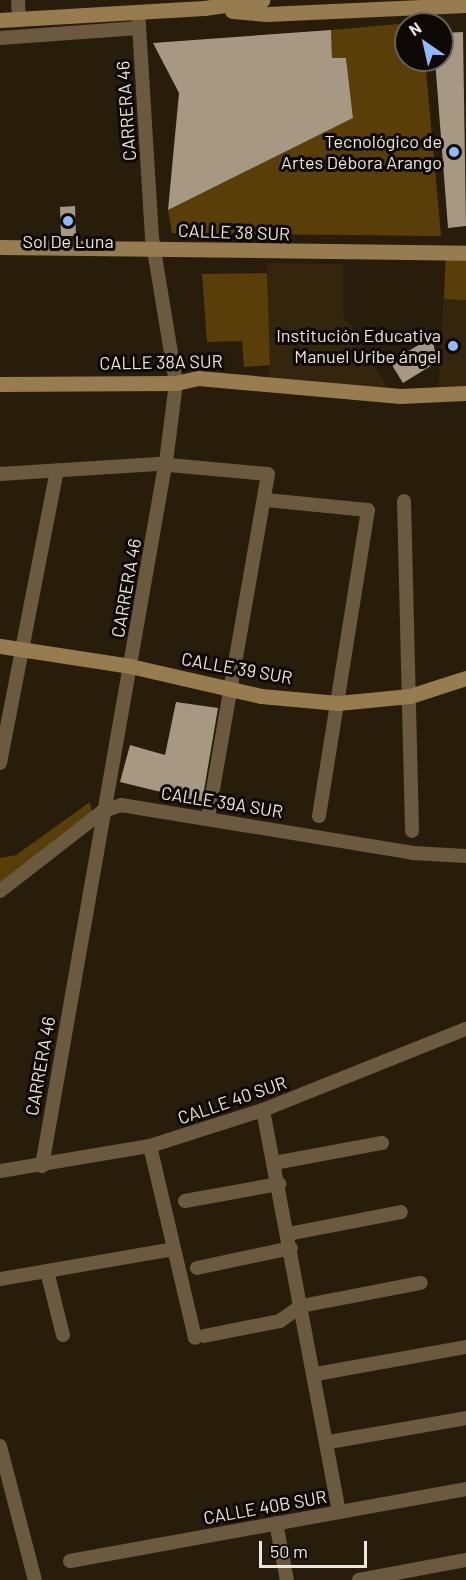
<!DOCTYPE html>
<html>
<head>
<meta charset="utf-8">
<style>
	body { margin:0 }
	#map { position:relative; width:466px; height:1580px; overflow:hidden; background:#281d0a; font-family:Barlow,sans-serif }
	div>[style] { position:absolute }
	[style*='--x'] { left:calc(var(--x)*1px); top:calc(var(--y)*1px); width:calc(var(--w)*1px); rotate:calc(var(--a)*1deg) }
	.built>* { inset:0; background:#34260c }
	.green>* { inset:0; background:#593f07 }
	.building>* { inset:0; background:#a69882 }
	.street>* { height:14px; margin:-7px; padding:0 7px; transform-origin:7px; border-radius:7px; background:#6b5a3f }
	.secondary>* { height:15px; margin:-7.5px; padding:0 7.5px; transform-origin:7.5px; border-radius:7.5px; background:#967c4e }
	.dots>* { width:16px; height:16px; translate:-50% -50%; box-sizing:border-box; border:3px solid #0d0803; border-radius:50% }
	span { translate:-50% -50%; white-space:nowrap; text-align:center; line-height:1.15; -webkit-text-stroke:6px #0d0803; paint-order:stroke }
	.street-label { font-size:18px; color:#ede6da }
	.poi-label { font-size:18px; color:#ede6da }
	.right { translate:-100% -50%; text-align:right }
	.north { position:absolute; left:394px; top:12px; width:60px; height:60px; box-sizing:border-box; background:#0d0803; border:2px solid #676159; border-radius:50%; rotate:326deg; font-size:16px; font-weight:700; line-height:24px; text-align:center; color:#ede6da }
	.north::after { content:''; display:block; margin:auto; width:21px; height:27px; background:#8fb8fd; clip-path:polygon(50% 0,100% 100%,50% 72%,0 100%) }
	.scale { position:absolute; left:259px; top:1541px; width:108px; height:27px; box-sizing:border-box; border:3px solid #ede6da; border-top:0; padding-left:8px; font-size:18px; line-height:21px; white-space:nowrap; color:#ede6da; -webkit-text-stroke:4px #0d0803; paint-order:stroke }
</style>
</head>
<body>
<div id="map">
	<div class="built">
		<div style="clip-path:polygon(466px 253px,466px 393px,438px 394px,446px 254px)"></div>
		<div style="clip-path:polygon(267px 263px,343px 264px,343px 314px,388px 388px,269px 385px)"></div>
	</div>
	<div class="green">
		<div style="clip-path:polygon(421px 22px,406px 24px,406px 60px,425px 60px,441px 236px,172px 233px,168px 210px,353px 118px,346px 58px,332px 58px,331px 30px)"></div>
		<div style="clip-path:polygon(466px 253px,466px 300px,444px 299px,446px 254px)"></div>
		<div style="clip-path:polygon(267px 273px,270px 365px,244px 367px,242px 341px,207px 342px,202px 274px)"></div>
		<div style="clip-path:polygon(90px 802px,93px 817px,0 888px,0 858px,16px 855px)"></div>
	</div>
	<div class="building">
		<div style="clip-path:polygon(331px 30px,332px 58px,346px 58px,353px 118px,168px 210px,179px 93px,153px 43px)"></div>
		<div style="clip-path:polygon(463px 32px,466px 226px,448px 228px,435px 60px,442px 60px,442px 33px)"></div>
		<div style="clip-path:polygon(75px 206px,76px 236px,61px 236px,60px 207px)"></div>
		<div style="clip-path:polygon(432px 337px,437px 362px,403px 383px,390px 362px)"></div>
		<div style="clip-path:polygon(176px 702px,218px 708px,202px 802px,120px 782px,130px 745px,165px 755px)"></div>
	</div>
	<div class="street">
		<div style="--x:18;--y:0;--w:19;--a:87"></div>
		<div style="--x:0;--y:38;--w:139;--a:-4.1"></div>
		<div style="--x:0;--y:474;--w:158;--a:-3.6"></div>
		<div style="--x:158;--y:464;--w:110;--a:5.2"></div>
		<div style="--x:268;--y:474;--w:348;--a:99.9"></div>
		<div style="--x:266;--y:500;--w:102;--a:5.6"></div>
		<div style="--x:368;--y:510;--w:310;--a:99.1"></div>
		<div style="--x:404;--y:501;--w:330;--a:88.6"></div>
		<div style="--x:0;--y:763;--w:298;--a:-79"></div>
		<div style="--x:0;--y:891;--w:130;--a:-37.8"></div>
		<div style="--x:103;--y:811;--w:19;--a:-18"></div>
		<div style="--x:121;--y:805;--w:296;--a:9.3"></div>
		<div style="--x:413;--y:853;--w:53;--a:3.2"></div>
		<div style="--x:263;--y:1110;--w:409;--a:79.3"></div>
		<div style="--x:150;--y:1146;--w:197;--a:76.8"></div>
		<div style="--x:274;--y:1163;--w:110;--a:-10.5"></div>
		<div style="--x:42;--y:1166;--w:723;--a:-80.04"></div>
		<div style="--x:167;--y:454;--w:72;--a:-82.8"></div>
		<div style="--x:176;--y:383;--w:147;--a:-99.4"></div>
		<div style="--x:152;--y:238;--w:226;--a:-93.5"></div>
		<div style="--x:0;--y:1171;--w:152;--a:-9.5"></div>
		<div style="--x:150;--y:1146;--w:119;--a:-17.7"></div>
		<div style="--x:263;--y:1110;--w:219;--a:-21.8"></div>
		<div style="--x:185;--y:1201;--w:96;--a:-10.3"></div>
		<div style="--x:288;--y:1234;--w:115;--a:-11"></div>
		<div style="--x:197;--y:1268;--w:96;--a:-12"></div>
		<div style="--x:47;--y:1271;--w:66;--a:76"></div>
		<div style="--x:0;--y:1279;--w:176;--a:-9.8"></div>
		<div style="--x:204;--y:1336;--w:77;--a:-11.2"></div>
		<div style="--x:280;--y:1321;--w:26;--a:-36"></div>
		<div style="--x:301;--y:1306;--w:122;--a:-10.9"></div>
		<div style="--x:316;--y:1374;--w:152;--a:-10.2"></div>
		<div style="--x:329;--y:1442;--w:139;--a:-9.9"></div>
		<div style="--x:0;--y:1446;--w:138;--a:75.4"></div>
		<div style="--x:276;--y:1523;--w:58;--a:79.1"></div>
		<div style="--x:70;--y:1561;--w:402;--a:-10.3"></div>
		<div style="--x:359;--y:1580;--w:109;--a:-10.6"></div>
	</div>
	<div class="secondary">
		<div style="--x:232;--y:11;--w:35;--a:5"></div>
		<div style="--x:267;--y:14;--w:199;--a:-2.6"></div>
		<div style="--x:0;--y:20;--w:204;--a:-3.4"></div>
		<div style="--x:204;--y:8;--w:59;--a:-7.9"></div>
		<div style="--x:0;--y:247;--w:466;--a:0.7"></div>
		<div style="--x:0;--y:384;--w:176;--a:-0.3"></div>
		<div style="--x:176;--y:383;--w:23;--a:-13"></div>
		<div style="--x:198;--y:378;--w:203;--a:5.1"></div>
		<div style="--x:400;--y:396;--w:66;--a:-2.6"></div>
		<div style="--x:0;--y:646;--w:132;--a:8.7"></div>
		<div style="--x:130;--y:666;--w:134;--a:12.9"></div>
		<div style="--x:261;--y:696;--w:77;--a:5.2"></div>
		<div style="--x:338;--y:703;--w:72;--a:-5.6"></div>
		<div style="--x:410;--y:696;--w:59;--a:-17.8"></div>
	</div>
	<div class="dots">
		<div style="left:454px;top:152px;background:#8fb8fd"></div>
		<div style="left:68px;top:221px;background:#8fb8fd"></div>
		<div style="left:453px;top:346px;background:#8fb8fd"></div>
	</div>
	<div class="street-label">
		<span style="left:126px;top:111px;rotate:-94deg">CARRERA 46</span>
		<span style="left:234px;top:232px;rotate:2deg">CALLE 38 SUR</span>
		<span style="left:161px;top:362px;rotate:-1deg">CALLE 38A SUR</span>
		<span style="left:126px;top:588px;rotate:-80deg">CARRERA 46</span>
		<span style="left:237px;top:668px;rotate:10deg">CALLE 39 SUR</span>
		<span style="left:222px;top:802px;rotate:9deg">CALLE 39A SUR</span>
		<span style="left:40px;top:1066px;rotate:-80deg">CARRERA 46</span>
		<span style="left:232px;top:1100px;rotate:-19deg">CALLE 40 SUR</span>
		<span style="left:265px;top:1507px;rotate:-10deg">CALLE 40B SUR</span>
	</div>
	<div class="poi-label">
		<span class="right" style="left:442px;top:152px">Tecnológico de<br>Artes Débora Arango</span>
		<span style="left:68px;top:241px">Sol De Luna</span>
		<span class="right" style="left:441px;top:346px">Institución Educativa<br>Manuel Uribe ángel</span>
	</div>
	<div class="north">N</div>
	<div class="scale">50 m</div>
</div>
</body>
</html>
